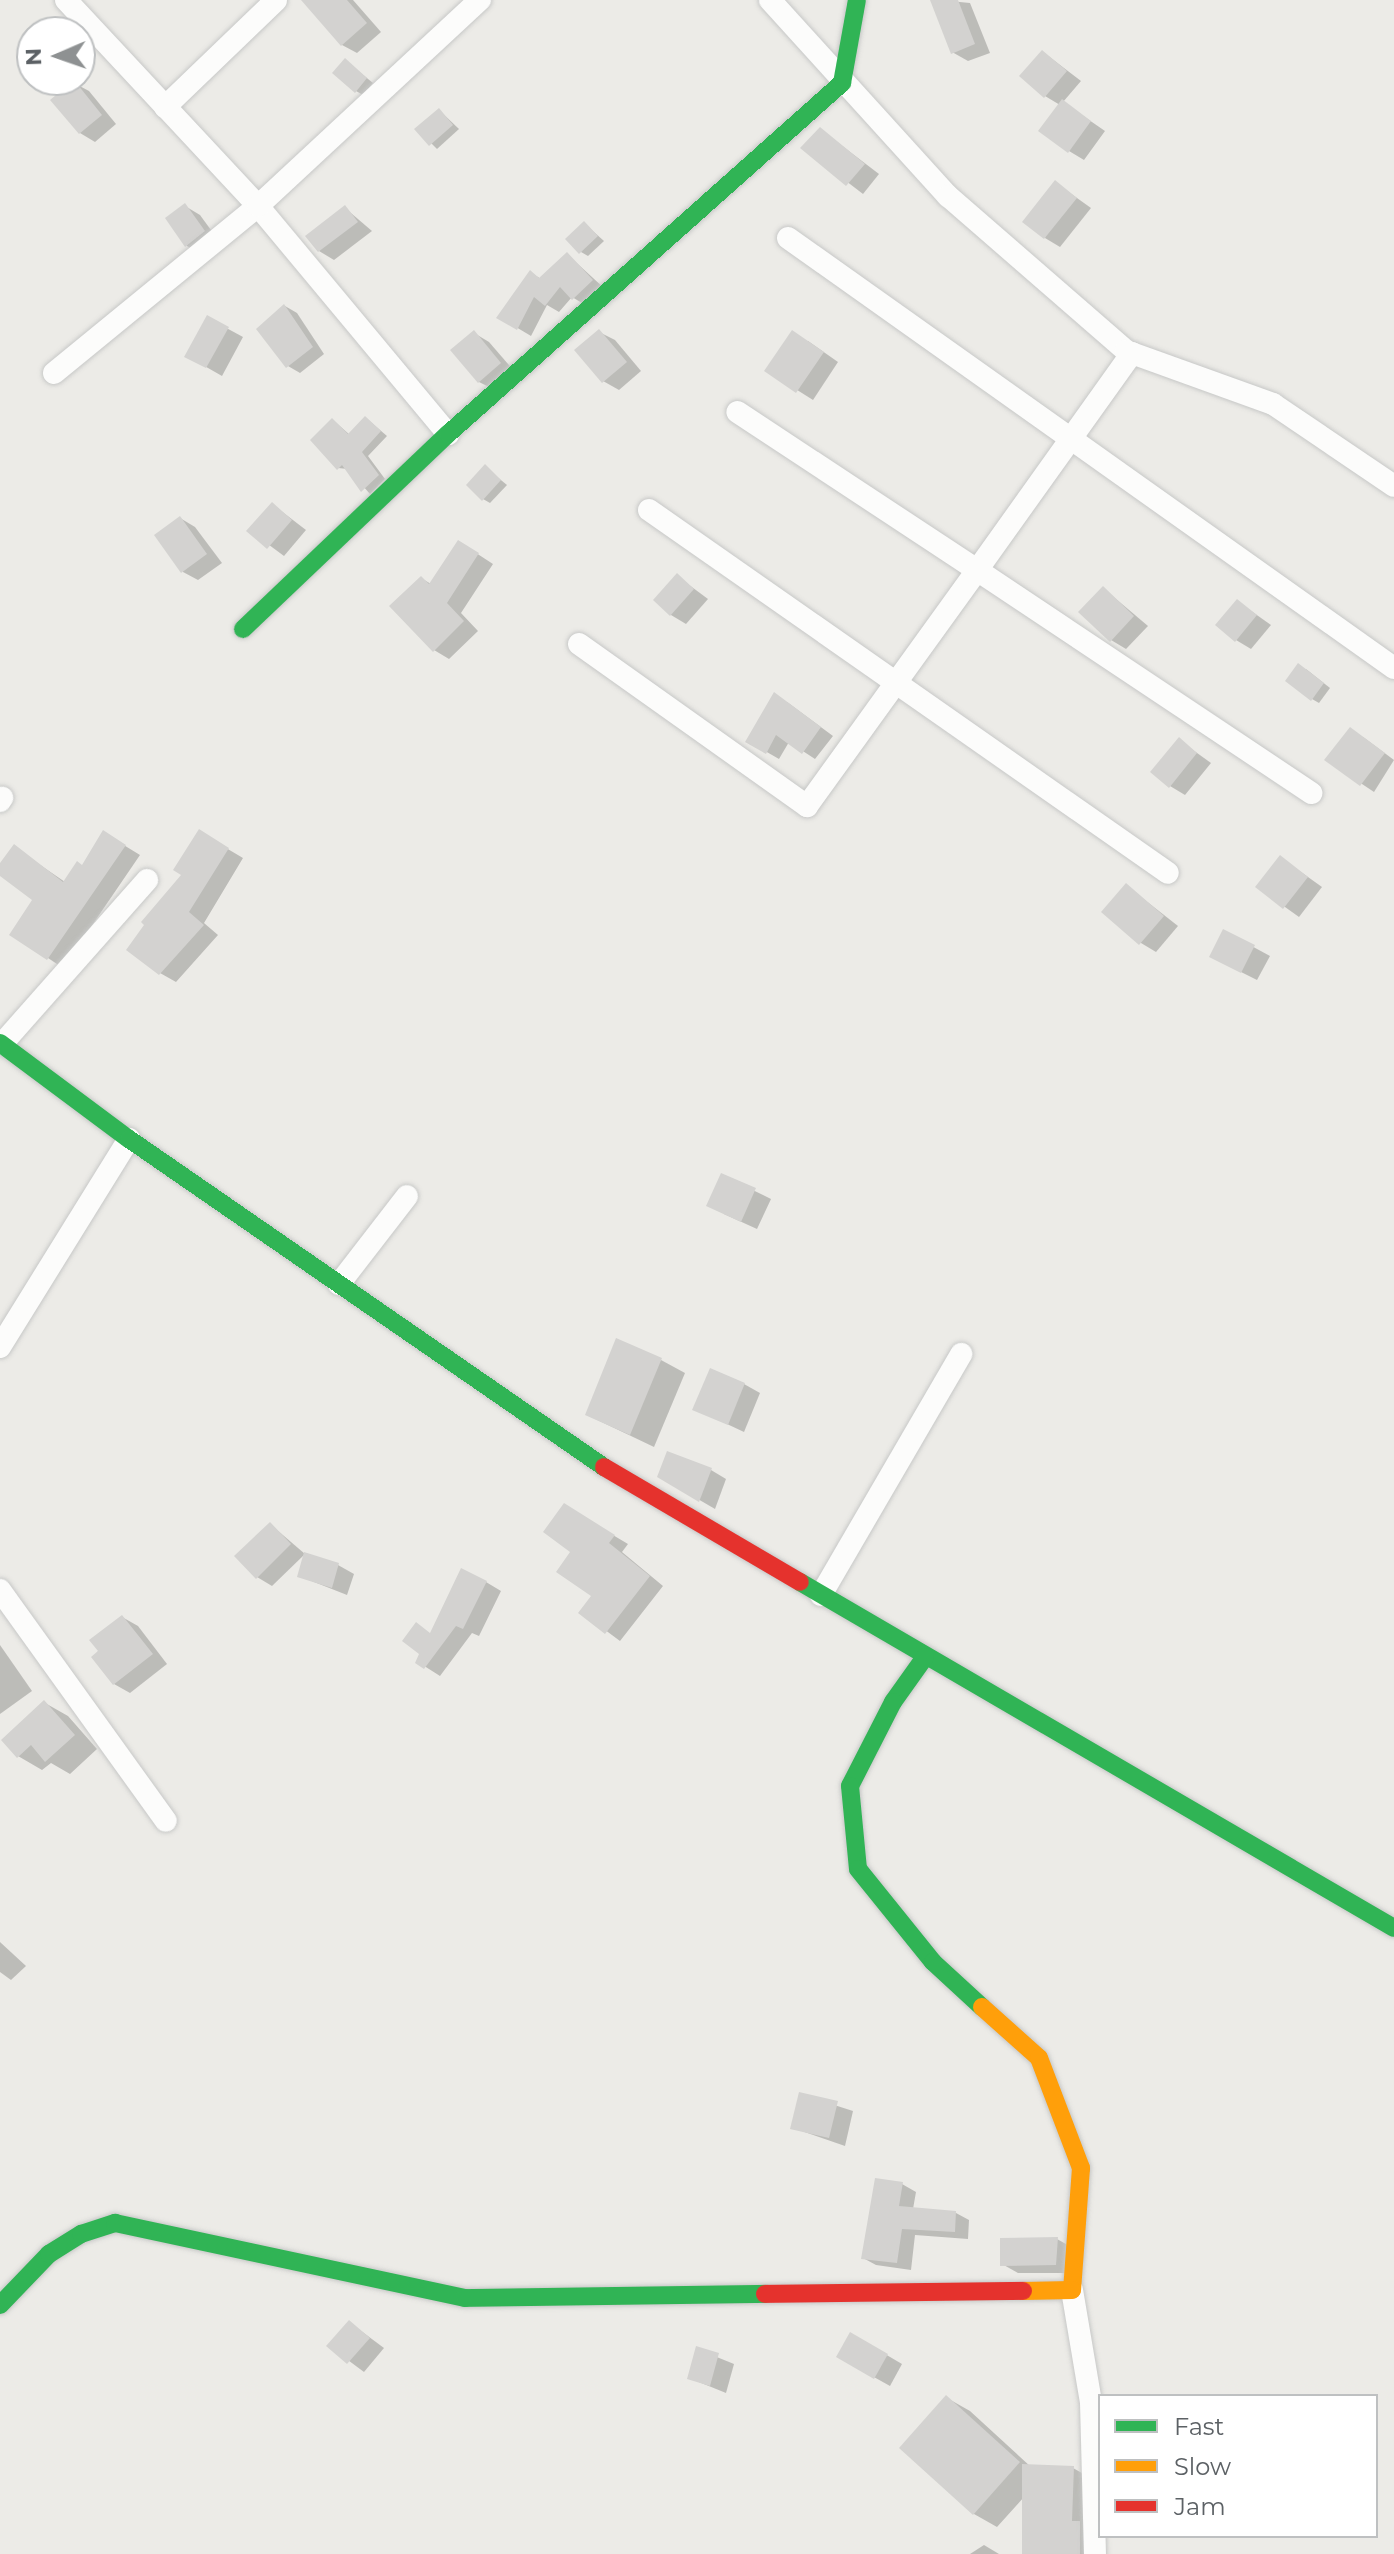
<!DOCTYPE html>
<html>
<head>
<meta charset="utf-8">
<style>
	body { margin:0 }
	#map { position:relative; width:1394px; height:2554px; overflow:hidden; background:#ecebe7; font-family:Montserrat,sans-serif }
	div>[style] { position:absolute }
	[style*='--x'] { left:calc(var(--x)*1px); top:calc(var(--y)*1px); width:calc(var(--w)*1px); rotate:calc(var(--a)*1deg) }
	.shadow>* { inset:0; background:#0003 }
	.building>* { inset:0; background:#d3d2d0 }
	.roads { filter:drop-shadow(0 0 2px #c7c8c7) drop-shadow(0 0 2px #c7c8c7) }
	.street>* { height:22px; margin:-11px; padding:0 11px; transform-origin:11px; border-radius:11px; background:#fcfcfb }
	.fast>* { height:18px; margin:-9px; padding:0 9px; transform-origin:9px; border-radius:9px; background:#30b455 }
	.slow>* { height:18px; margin:-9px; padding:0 9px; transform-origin:9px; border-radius:9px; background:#ff9f0a }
	.jam>* { height:18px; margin:-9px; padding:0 9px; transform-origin:9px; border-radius:9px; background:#e5322d }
	span { translate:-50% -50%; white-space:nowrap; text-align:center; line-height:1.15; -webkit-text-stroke:8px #fff; paint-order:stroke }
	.legend { position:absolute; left:1098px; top:2394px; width:280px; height:144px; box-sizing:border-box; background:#fff; border:2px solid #bec0c1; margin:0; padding:10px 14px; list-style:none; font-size:24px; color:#5c6165 }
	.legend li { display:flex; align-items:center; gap:16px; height:40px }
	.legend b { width:40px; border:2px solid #bec0c1 }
	.north { position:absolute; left:16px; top:16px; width:80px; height:80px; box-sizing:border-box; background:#fff; border:2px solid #bec0c1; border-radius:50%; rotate:268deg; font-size:22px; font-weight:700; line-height:32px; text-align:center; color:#5c6165 }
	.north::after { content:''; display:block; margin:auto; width:28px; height:36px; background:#8e9192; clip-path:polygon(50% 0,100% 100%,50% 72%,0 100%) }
</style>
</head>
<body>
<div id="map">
	<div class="shadow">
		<div style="clip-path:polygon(304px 0,353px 0,381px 32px,357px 53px,342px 45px)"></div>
		<div style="clip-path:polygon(939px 0,970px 3px,990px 53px,968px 61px,952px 52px)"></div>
		<div style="clip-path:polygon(1043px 52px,1081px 81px,1063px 102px,1105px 131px,1084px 160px,1069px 151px,1060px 105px,1045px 96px)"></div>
		<div style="clip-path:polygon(346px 61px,373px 83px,363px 95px,356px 91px)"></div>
		<div style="clip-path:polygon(74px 83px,89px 91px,116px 124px,95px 142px,80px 133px)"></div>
		<div style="clip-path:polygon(439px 110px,459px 129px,437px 149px,417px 129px)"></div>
		<div style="clip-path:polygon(820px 129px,879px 174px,863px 194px,803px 148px)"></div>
		<div style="clip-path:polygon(1056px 183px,1091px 208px,1060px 247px,1045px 238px)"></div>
		<div style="clip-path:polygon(185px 206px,200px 215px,219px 241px,202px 255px,187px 246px,168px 218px)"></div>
		<div style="clip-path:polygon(345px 208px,372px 231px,334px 260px,319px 251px)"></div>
		<div style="clip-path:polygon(585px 224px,604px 241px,588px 256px,581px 252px)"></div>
		<div style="clip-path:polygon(568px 255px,605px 289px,587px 306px,572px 297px,559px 312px,547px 305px,531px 336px,499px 317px,530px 272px,541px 279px)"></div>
		<div style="clip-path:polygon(285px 306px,297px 313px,324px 354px,300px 373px,288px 366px)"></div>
		<div style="clip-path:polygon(208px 318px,243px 337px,222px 376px,187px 356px)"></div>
		<div style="clip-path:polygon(599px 332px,615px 340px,641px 371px,619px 390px,603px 381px)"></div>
		<div style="clip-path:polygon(474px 333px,489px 342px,515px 372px,495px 390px,479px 382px)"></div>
		<div style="clip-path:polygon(808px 341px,838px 362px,813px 400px,767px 371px)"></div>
		<div style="clip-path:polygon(366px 418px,387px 436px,368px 456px,385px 479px,370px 494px,348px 469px,338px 468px,333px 420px,350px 435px)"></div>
		<div style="clip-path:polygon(485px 467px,507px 485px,490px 503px,483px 499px)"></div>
		<div style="clip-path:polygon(272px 504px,306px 530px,284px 556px,249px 530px)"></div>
		<div style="clip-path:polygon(180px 518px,195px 527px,222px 563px,198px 580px,183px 572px)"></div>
		<div style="clip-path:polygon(473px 551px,493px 564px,461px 613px,478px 631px,449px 659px,434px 650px,421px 578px,431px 584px)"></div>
		<div style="clip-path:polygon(677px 576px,708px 599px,686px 624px,671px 615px)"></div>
		<div style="clip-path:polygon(1103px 588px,1148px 626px,1126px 649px,1111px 640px)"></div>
		<div style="clip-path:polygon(1237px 601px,1271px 625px,1251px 649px,1236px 640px)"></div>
		<div style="clip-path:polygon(1306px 669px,1330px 688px,1319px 703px,1312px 699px)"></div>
		<div style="clip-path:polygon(787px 702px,833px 736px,815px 759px,789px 742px,779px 759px,748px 741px)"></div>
		<div style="clip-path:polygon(1363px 737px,1394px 760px,1374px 792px,1326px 760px)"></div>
		<div style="clip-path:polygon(1179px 740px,1211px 763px,1185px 795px,1170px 786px)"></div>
		<div style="clip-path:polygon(199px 832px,243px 858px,204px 923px,218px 935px,176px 982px,160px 973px)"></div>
		<div style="clip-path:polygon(104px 833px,140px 855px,63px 968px,12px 934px,35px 900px,0 874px,0 866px,14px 847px,65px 882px,82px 867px)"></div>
		<div style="clip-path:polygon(1280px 857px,1322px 887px,1299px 917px,1257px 887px)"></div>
		<div style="clip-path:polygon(1127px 886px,1178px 926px,1156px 952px,1141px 943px)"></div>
		<div style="clip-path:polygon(1224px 931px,1270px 956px,1257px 980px,1227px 965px)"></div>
		<div style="clip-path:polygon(722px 1175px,771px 1199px,757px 1229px,724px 1214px)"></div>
		<div style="clip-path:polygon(661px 1360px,685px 1373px,654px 1447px,587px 1415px)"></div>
		<div style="clip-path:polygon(744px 1384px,760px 1393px,744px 1432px,695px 1409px)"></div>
		<div style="clip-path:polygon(711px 1470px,726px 1479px,715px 1509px,660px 1477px)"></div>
		<div style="clip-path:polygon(564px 1506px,628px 1544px,622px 1552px,663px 1586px,620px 1641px,581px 1612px,594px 1595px,572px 1551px)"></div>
		<div style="clip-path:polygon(270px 1524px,305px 1554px,272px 1586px,257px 1577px)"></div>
		<div style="clip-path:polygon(338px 1565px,354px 1574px,347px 1595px,299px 1576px)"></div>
		<div style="clip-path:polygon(486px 1582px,501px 1591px,479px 1636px,472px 1633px,440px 1676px,418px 1662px,431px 1634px)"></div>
		<div style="clip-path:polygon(122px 1617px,138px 1626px,167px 1664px,130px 1693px,114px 1684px,94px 1657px)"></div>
		<div style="clip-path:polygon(0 1645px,32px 1691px,0 1714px)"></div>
		<div style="clip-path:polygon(45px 1703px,68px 1716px,97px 1749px,70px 1774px,51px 1763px,42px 1770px,18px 1756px)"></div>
		<div style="clip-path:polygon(0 1942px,26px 1966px,11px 1980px,0 1972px)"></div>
		<div style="clip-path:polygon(800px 2094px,853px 2111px,845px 2146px,793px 2128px)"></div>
		<div style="clip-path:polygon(902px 2184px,916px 2192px,913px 2209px,956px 2213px,969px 2220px,968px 2239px,915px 2235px,911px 2270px,876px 2265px,863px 2258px)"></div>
		<div style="clip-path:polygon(1057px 2239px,1073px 2248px,1071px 2273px,1018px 2273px,1002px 2264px)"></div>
		<div style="clip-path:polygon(349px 2322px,384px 2348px,364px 2372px,329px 2346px)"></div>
		<div style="clip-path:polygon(851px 2334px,902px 2364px,890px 2386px,838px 2357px)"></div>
		<div style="clip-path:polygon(697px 2349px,734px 2364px,726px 2393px,689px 2378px)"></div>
		<div style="clip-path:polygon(947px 2398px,970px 2411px,1031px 2467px,1073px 2468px,1089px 2477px,1095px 2554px,1024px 2554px,1024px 2497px,997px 2527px,974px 2514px)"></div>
		<div style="clip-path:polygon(984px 2545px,999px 2554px,970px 2554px)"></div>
	</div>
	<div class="building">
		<div style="clip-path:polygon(301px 0,347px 0,367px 23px,341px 46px)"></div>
		<div style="clip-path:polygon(930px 0,958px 0,975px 44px,951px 54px)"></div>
		<div style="clip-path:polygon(1042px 50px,1067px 71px,1044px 98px,1019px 76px)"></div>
		<div style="clip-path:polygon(345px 58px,367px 78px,355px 93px,332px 73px)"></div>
		<div style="clip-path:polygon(74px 80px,102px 115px,79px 134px,50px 100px)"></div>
		<div style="clip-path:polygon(1062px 99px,1091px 121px,1068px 153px,1038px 131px)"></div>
		<div style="clip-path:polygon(439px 108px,453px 125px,429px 146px,414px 129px)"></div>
		<div style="clip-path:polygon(820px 127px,865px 164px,846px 186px,800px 148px)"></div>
		<div style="clip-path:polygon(1055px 180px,1077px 198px,1044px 239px,1022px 222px)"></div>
		<div style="clip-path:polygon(185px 203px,205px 231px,185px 247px,165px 218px)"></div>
		<div style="clip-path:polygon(345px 205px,358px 222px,318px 252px,305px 236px)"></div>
		<div style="clip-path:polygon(584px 221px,598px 236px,579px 254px,565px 239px)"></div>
		<div style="clip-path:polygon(567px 252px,593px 280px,572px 300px,560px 287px,545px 306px,534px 297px,517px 330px,496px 318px,530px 270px,539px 278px)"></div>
		<div style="clip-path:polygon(284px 304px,313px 347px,286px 368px,256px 329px)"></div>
		<div style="clip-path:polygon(207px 315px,229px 327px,206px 368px,184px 357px)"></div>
		<div style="clip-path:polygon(599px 329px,627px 362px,602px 383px,574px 350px)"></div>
		<div style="clip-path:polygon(474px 330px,501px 363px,478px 383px,450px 350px)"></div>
		<div style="clip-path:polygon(792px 330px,824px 352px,796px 393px,764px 371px)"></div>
		<div style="clip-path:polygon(365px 416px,381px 431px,362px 452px,379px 475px,361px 492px,342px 465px,337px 470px,310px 440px,332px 418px,348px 434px)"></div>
		<div style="clip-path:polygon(485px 464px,501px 480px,482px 501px,466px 485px)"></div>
		<div style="clip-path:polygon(272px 502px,292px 520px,267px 549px,246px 531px)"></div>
		<div style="clip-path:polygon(180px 516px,207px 554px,181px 573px,154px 535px)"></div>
		<div style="clip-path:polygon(458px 540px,479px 553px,447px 603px,464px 621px,433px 652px,389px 606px,421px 576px,429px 584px)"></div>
		<div style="clip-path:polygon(677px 573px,694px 589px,670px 616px,653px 600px)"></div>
		<div style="clip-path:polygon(1103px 586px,1134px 616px,1110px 642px,1078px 612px)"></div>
		<div style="clip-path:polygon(1237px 599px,1257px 615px,1235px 642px,1215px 625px)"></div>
		<div style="clip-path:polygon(1298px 663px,1324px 683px,1311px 701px,1285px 681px)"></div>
		<div style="clip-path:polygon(774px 692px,821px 727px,802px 754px,776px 735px,766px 754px,745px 742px)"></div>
		<div style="clip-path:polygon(1350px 727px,1385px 753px,1360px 786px,1324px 760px)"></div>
		<div style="clip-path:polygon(1179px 737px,1197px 753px,1169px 788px,1150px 772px)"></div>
		<div style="clip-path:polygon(199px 829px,229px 848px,189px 912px,204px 925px,159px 975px,126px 950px,144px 925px,141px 922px,181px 875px,173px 870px)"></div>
		<div style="clip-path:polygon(103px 830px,126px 845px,47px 960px,9px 935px,32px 900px,0 876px,0 863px,14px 844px,63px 882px,77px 861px,82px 865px)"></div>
		<div style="clip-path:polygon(1280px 855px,1308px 877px,1283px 909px,1255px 887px)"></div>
		<div style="clip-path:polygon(1126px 883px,1164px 916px,1139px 945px,1101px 912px)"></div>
		<div style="clip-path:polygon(1223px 929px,1255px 945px,1241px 973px,1209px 957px)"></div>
		<div style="clip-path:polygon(721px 1173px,756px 1188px,741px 1222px,706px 1206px)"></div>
		<div style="clip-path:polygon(616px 1338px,662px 1358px,630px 1435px,585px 1415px)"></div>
		<div style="clip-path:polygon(710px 1368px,745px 1383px,728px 1425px,692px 1410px)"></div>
		<div style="clip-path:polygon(667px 1451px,712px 1468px,699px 1502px,657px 1477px)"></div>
		<div style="clip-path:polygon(564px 1503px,615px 1535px,609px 1543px,650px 1576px,605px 1634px,578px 1613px,591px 1596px,556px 1572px,570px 1552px,543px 1532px)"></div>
		<div style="clip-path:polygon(270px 1522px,291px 1544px,256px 1579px,234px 1556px)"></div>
		<div style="clip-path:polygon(304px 1552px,339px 1563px,332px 1588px,297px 1577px)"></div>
		<div style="clip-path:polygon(461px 1568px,487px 1581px,463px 1629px,456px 1626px,424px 1669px,415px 1663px,419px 1654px,402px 1641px,416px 1622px,430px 1633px)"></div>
		<div style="clip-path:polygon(122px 1615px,153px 1654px,113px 1685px,91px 1657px,98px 1651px,89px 1640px)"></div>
		<div style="clip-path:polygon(44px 1700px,75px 1735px,45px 1762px,31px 1745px,17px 1758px,1px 1740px)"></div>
		<div style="clip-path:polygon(799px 2092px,838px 2101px,829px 2138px,790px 2129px)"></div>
		<div style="clip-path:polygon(875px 2178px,903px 2182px,899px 2206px,956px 2211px,955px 2232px,902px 2229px,897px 2263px,861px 2259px)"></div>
		<div style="clip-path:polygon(1058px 2237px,1056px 2265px,1000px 2266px,1000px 2238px)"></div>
		<div style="clip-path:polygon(349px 2320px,370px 2338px,347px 2364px,326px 2346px)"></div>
		<div style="clip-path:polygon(850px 2332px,888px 2354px,874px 2379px,836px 2357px)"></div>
		<div style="clip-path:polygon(696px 2346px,719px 2353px,710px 2386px,687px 2379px)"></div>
		<div style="clip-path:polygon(946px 2395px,1020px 2462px,973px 2515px,899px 2448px)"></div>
		<div style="clip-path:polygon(1022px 2464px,1074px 2466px,1072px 2521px,1080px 2521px,1080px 2554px,1022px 2554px)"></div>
	</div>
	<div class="roads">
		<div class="street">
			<div style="--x:66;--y:0;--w:282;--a:47"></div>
			<div style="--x:258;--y:206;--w:297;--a:50.2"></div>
			<div style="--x:770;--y:0;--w:265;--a:47.8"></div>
			<div style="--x:948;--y:196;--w:236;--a:41"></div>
			<div style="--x:1126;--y:351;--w:156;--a:19.8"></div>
			<div style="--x:1273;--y:404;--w:146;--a:34.1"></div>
			<div style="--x:165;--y:107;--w:154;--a:-43.9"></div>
			<div style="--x:788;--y:238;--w:743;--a:35.36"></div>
			<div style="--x:1132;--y:353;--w:267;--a:125.5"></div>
			<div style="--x:977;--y:570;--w:402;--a:33.7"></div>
			<div style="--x:54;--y:373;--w:264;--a:-39.3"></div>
			<div style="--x:258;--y:206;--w:303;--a:-42.9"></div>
			<div style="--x:649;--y:510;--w:633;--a:34.97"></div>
			<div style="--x:579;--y:644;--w:280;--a:35.4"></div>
			<div style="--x:807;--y:806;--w:291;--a:-54.2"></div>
			<div style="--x:977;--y:570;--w:287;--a:-146.6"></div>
			<div style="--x:0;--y:801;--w:4;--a:-56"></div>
			<div style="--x:2;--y:1044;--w:219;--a:-48.5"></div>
			<div style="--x:339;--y:1284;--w:111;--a:-52.3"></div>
			<div style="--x:0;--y:1347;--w:245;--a:-58.2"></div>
			<div style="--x:0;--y:1590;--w:284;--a:54.3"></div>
			<div style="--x:821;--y:1595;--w:279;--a:-59.8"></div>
			<div style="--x:1072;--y:2290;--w:114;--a:80.4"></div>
			<div style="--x:1091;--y:2402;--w:152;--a:88.5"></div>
		</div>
		<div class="fast">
			<div style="--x:243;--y:629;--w:283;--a:-43.6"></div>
			<div style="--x:448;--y:434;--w:528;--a:-41.7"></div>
			<div style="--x:842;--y:83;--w:84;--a:-79.8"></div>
			<div style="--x:0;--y:1043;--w:161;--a:36.7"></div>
			<div style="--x:129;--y:1139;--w:577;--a:34.63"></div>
			<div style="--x:800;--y:1582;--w:687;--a:30.22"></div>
			<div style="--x:925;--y:1657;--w:55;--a:125.4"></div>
			<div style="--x:893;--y:1702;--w:94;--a:117.1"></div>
			<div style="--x:850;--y:1786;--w:83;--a:84.5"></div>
			<div style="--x:858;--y:1869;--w:119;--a:51.1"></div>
			<div style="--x:933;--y:1962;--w:67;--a:42.6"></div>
			<div style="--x:0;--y:2305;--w:71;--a:-46.1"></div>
			<div style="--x:49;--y:2254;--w:38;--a:-32"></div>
			<div style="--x:81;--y:2234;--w:36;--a:-18"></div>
			<div style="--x:115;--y:2223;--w:358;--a:12.1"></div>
			<div style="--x:465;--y:2298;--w:300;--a:-0.8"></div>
		</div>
		<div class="slow">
			<div style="--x:982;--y:2007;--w:76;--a:41.8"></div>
			<div style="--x:1039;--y:2058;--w:118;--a:69.1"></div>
			<div style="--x:1081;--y:2168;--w:122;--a:94.2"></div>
			<div style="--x:1072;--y:2290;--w:49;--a:178.8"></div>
		</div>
		<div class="jam">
			<div style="--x:604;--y:1467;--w:227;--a:30.4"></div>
			<div style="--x:765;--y:2294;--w:258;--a:-0.7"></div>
		</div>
	</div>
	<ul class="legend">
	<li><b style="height:10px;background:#30b455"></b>Fast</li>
	<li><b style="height:10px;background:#ff9f0a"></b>Slow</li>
	<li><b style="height:10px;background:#e5322d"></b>Jam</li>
	</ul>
	<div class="north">N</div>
</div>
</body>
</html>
